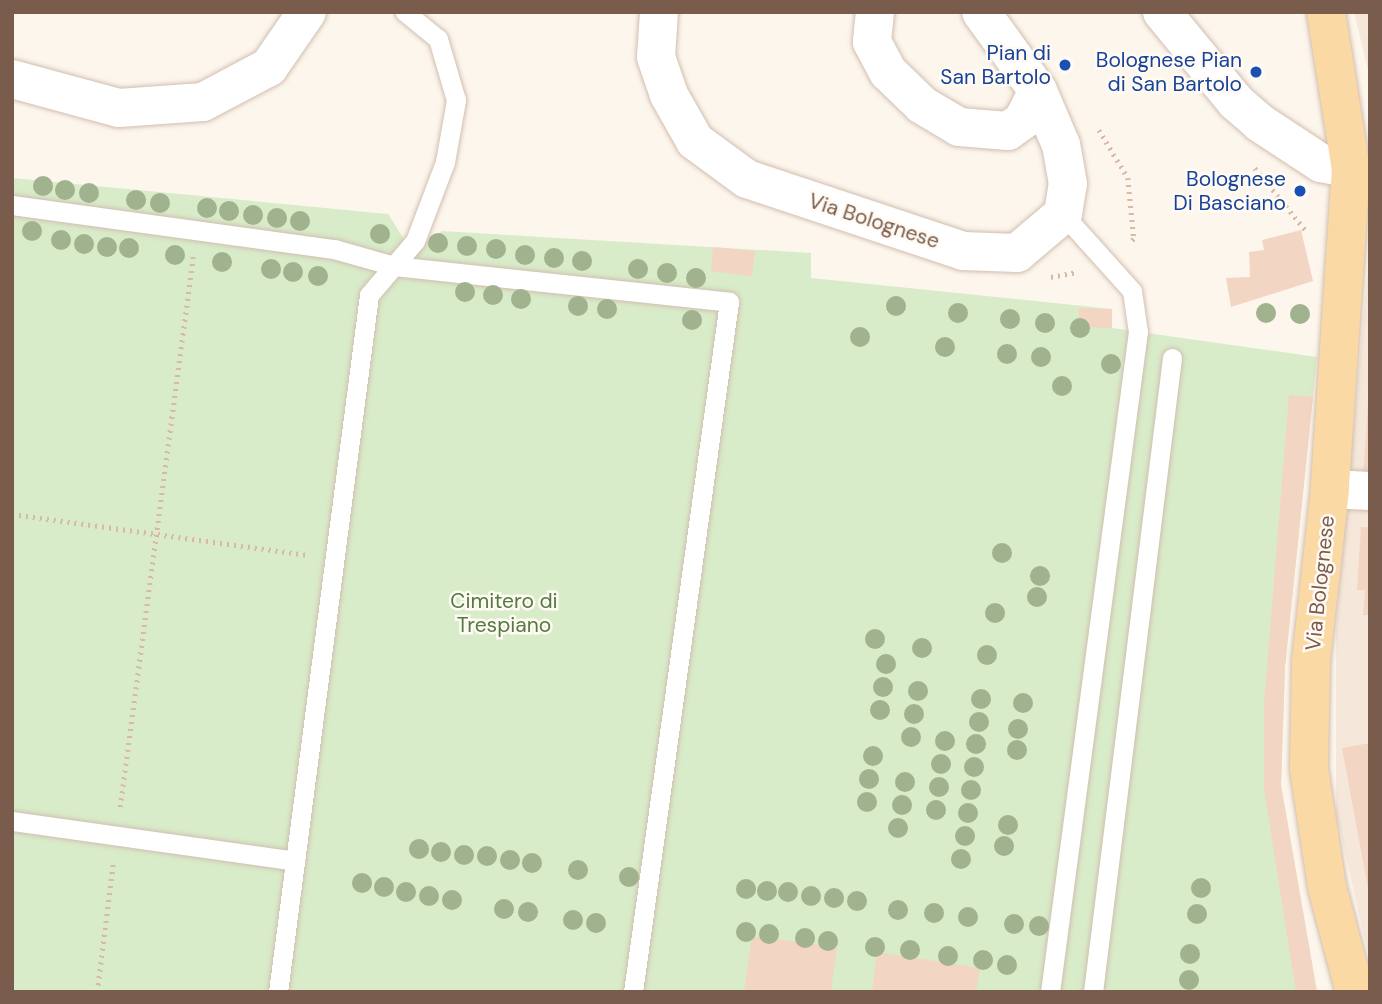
<!DOCTYPE html>
<html>
<head>
<meta charset="utf-8">
<style>
	body { margin:0 }
	#map { position:relative; width:1382px; height:1004px; overflow:hidden; background:#fdf6ec; font-family:"DM Sans",sans-serif }
	div>[style] { position:absolute }
	[style*='--x'] { left:calc(var(--x)*1px); top:calc(var(--y)*1px); width:calc(var(--w)*1px); rotate:calc(var(--a)*1deg) }
	.residential>* { inset:0; background:#f5e8da }
	.green>* { inset:0; background:#d8ecc9 }
	.building>* { inset:0; background:#f3d5c3 }
	.path>* { height:4.5px; margin-top:-2.25px; transform-origin:0; background:repeating-linear-gradient(90deg,#d9b8a5 0 2px,transparent 0 7px) }
	.roads { filter:drop-shadow(0 0 2px #d1beb0) drop-shadow(0 0 2px #d1beb0) }
	.service>* { height:19px; margin:-9.5px; padding:0 9.5px; transform-origin:9.5px; border-radius:9.5px; background:#fff }
	.minor>* { height:38px; margin:-19px; padding:0 19px; transform-origin:19px; border-radius:19px; background:#fff }
	.primary>* { height:38px; margin:-19px; padding:0 19px; transform-origin:19px; border-radius:19px; background:#fbd9a5 }
	.trees>* { width:20px; height:20px; margin:-10px; border-radius:50%; background:#a0b28e }
	.dots>* { width:19px; height:19px; translate:-50% -50%; box-sizing:border-box; border:4px solid #fffaf3; border-radius:50% }
	span { translate:-50% -50%; white-space:nowrap; text-align:center; line-height:1.15; -webkit-text-stroke:5px #fffaf3; paint-order:stroke }
	.transit-label { font-size:21px; color:#164399 }
	.right { translate:-100% -50%; text-align:right }
	.street-label { font-size:21px; color:#7a5c4d }
	.park-label { font-size:21px; color:#537a41 }
	.frame { position:absolute; inset:0; border:14px solid #7a5c4d; pointer-events:none }
</style>
</head>
<body>
<div id="map">
	<div class="residential">
		<div style="clip-path:polygon(1354px 12px,1370px 12px,1370px 78px)"></div>
		<div style="clip-path:polygon(1370px 245px,1370px 962px,1336px 813px,1336px 629px)"></div>
	</div>
	<div class="green">
		<div style="clip-path:polygon(12px 178px,388px 214px,404px 239px,426px 242px,442px 231px,811px 253px,811px 278px,1112px 309px,1112px 328px,1317px 357px,1285px 667px,1281px 785px,1317px 992px,12px 992px)"></div>
	</div>
	<div class="building">
		<div style="clip-path:polygon(1301px 230px,1313px 281px,1231px 307px,1226px 278px,1250px 277px,1249px 252px,1264px 250px,1262px 240px)"></div>
		<div style="clip-path:polygon(713px 247px,755px 251px,752px 276px,711px 271px)"></div>
		<div style="clip-path:polygon(1079px 308px,1112px 309px,1112px 328px,1078px 327px)"></div>
		<div style="clip-path:polygon(1289px 395px,1313px 397px,1285px 667px,1281px 785px,1317px 992px,1296px 992px,1264px 789px,1264px 704px)"></div>
		<div style="clip-path:polygon(1368px 402px,1370px 402px,1370px 478px,1363px 478px)"></div>
		<div style="clip-path:polygon(1361px 527px,1370px 527px,1370px 615px,1363px 615px,1365px 590px,1357px 590px)"></div>
		<div style="clip-path:polygon(1370px 743px,1370px 894px,1369px 894px,1342px 748px)"></div>
		<div style="clip-path:polygon(752px 936px,837px 947px,831px 992px,744px 992px)"></div>
		<div style="clip-path:polygon(877px 952px,980px 968px,976px 992px,872px 992px)"></div>
	</div>
	<div class="path">
		<div style="--x:1099;--y:130;--w:56;--a:58.9"></div>
		<div style="--x:1128;--y:178;--w:61;--a:84.4"></div>
		<div style="--x:1134;--y:239;--w:7;--a:135"></div>
		<div style="--x:1255;--y:168;--w:82;--a:50.9"></div>
		<div style="--x:1051;--y:277;--w:26;--a:-11"></div>
		<div style="--x:12;--y:514;--w:297;--a:7.9"></div>
		<div style="--x:120;--y:807;--w:555;--a:-82.44"></div>
		<div style="--x:97;--y:992;--w:129;--a:-82.9"></div>
	</div>
	<div class="roads">
		<div class="service">
			<div style="--x:12;--y:205;--w:325;--a:7.8"></div>
			<div style="--x:334;--y:249;--w:62;--a:15.8"></div>
			<div style="--x:394;--y:266;--w:337;--a:6.1"></div>
			<div style="--x:729;--y:302;--w:697;--a:97.92"></div>
			<div style="--x:12;--y:821;--w:286;--a:8"></div>
			<div style="--x:278;--y:992;--w:703;--a:-82.56"></div>
			<div style="--x:369;--y:295;--w:71;--a:-49.6"></div>
			<div style="--x:415;--y:241;--w:85;--a:-69.2"></div>
			<div style="--x:445;--y:162;--w:63;--a:-79.9"></div>
			<div style="--x:456;--y:100;--w:64;--a:-106.4"></div>
			<div style="--x:438;--y:39;--w:43;--a:-140.7"></div>
			<div style="--x:1050;--y:992;--w:666;--a:-82.41"></div>
			<div style="--x:1138;--y:332;--w:41;--a:-98.3"></div>
			<div style="--x:1132;--y:291;--w:103;--a:-131.9"></div>
			<div style="--x:1093;--y:992;--w:639;--a:-82.9"></div>
		</div>
		<div class="minor">
			<div style="--x:659;--y:12;--w:45;--a:93.8"></div>
			<div style="--x:656;--y:57;--w:40;--a:71.1"></div>
			<div style="--x:669;--y:95;--w:53;--a:60.5"></div>
			<div style="--x:695;--y:141;--w:64;--a:36.2"></div>
			<div style="--x:747;--y:179;--w:228;--a:18.4"></div>
			<div style="--x:963;--y:251;--w:54;--a:2.1"></div>
			<div style="--x:1017;--y:253;--w:60;--a:-40.3"></div>
			<div style="--x:1063;--y:214;--w:30;--a:-81"></div>
			<div style="--x:1068;--y:184;--w:40;--a:-100"></div>
			<div style="--x:1061;--y:145;--w:59;--a:-113.1"></div>
			<div style="--x:1038;--y:91;--w:97;--a:-125.8"></div>
			<div style="--x:875;--y:12;--w:30;--a:96"></div>
			<div style="--x:872;--y:42;--w:34;--a:62"></div>
			<div style="--x:888;--y:72;--w:47;--a:44.1"></div>
			<div style="--x:922;--y:105;--w:43;--a:30.7"></div>
			<div style="--x:959;--y:127;--w:49;--a:4.7"></div>
			<div style="--x:1008;--y:131;--w:19;--a:-36"></div>
			<div style="--x:1023;--y:120;--w:33;--a:-63"></div>
			<div style="--x:1162;--y:12;--w:117;--a:50.6"></div>
			<div style="--x:1236;--y:102;--w:32;--a:41"></div>
			<div style="--x:1260;--y:123;--w:73;--a:33.3"></div>
			<div style="--x:1321;--y:163;--w:31;--a:11"></div>
			<div style="--x:12;--y:79;--w:111;--a:15.2"></div>
			<div style="--x:119;--y:108;--w:84;--a:-4.1"></div>
			<div style="--x:203;--y:102;--w:75;--a:-27.9"></div>
			<div style="--x:269;--y:67;--w:67;--a:-55.4"></div>
			<div style="--x:1330;--y:489;--w:40;--a:2.9"></div>
		</div>
		<div class="primary">
			<div style="--x:1326;--y:12;--w:159;--a:81"></div>
			<div style="--x:1351;--y:169;--w:321;--a:93.8"></div>
			<div style="--x:1330;--y:489;--w:174;--a:96.3"></div>
			<div style="--x:1311;--y:662;--w:107;--a:91.1"></div>
			<div style="--x:1309;--y:769;--w:119;--a:81.3"></div>
			<div style="--x:1327;--y:887;--w:109;--a:75.1"></div>
		</div>
	</div>
	<div class="trees">
		<div style="left:43px;top:186px"></div>
		<div style="left:65px;top:190px"></div>
		<div style="left:89px;top:193px"></div>
		<div style="left:136px;top:200px"></div>
		<div style="left:160px;top:203px"></div>
		<div style="left:207px;top:208px"></div>
		<div style="left:229px;top:211px"></div>
		<div style="left:253px;top:215px"></div>
		<div style="left:277px;top:218px"></div>
		<div style="left:300px;top:221px"></div>
		<div style="left:32px;top:231px"></div>
		<div style="left:380px;top:234px"></div>
		<div style="left:61px;top:240px"></div>
		<div style="left:438px;top:243px"></div>
		<div style="left:84px;top:244px"></div>
		<div style="left:467px;top:246px"></div>
		<div style="left:107px;top:247px"></div>
		<div style="left:129px;top:248px"></div>
		<div style="left:496px;top:249px"></div>
		<div style="left:175px;top:255px"></div>
		<div style="left:525px;top:255px"></div>
		<div style="left:554px;top:258px"></div>
		<div style="left:582px;top:261px"></div>
		<div style="left:222px;top:262px"></div>
		<div style="left:271px;top:269px"></div>
		<div style="left:638px;top:269px"></div>
		<div style="left:293px;top:272px"></div>
		<div style="left:667px;top:273px"></div>
		<div style="left:318px;top:276px"></div>
		<div style="left:696px;top:278px"></div>
		<div style="left:465px;top:292px"></div>
		<div style="left:493px;top:295px"></div>
		<div style="left:521px;top:299px"></div>
		<div style="left:578px;top:306px"></div>
		<div style="left:896px;top:306px"></div>
		<div style="left:607px;top:309px"></div>
		<div style="left:958px;top:313px"></div>
		<div style="left:1266px;top:313px"></div>
		<div style="left:1300px;top:314px"></div>
		<div style="left:1010px;top:319px"></div>
		<div style="left:692px;top:320px"></div>
		<div style="left:1045px;top:323px"></div>
		<div style="left:1080px;top:328px"></div>
		<div style="left:860px;top:337px"></div>
		<div style="left:945px;top:347px"></div>
		<div style="left:1007px;top:354px"></div>
		<div style="left:1041px;top:357px"></div>
		<div style="left:1111px;top:364px"></div>
		<div style="left:1062px;top:386px"></div>
		<div style="left:1002px;top:553px"></div>
		<div style="left:1040px;top:576px"></div>
		<div style="left:1037px;top:597px"></div>
		<div style="left:995px;top:613px"></div>
		<div style="left:875px;top:639px"></div>
		<div style="left:922px;top:648px"></div>
		<div style="left:987px;top:655px"></div>
		<div style="left:886px;top:664px"></div>
		<div style="left:883px;top:687px"></div>
		<div style="left:918px;top:691px"></div>
		<div style="left:981px;top:699px"></div>
		<div style="left:1023px;top:703px"></div>
		<div style="left:880px;top:710px"></div>
		<div style="left:914px;top:714px"></div>
		<div style="left:979px;top:722px"></div>
		<div style="left:1018px;top:729px"></div>
		<div style="left:911px;top:737px"></div>
		<div style="left:945px;top:741px"></div>
		<div style="left:976px;top:744px"></div>
		<div style="left:1017px;top:750px"></div>
		<div style="left:873px;top:756px"></div>
		<div style="left:941px;top:764px"></div>
		<div style="left:974px;top:767px"></div>
		<div style="left:869px;top:779px"></div>
		<div style="left:905px;top:782px"></div>
		<div style="left:939px;top:787px"></div>
		<div style="left:971px;top:790px"></div>
		<div style="left:867px;top:802px"></div>
		<div style="left:902px;top:805px"></div>
		<div style="left:936px;top:810px"></div>
		<div style="left:968px;top:813px"></div>
		<div style="left:1008px;top:825px"></div>
		<div style="left:898px;top:828px"></div>
		<div style="left:965px;top:836px"></div>
		<div style="left:1004px;top:846px"></div>
		<div style="left:419px;top:849px"></div>
		<div style="left:441px;top:852px"></div>
		<div style="left:464px;top:855px"></div>
		<div style="left:487px;top:856px"></div>
		<div style="left:961px;top:859px"></div>
		<div style="left:510px;top:860px"></div>
		<div style="left:532px;top:863px"></div>
		<div style="left:578px;top:870px"></div>
		<div style="left:629px;top:877px"></div>
		<div style="left:362px;top:883px"></div>
		<div style="left:384px;top:887px"></div>
		<div style="left:1201px;top:888px"></div>
		<div style="left:746px;top:889px"></div>
		<div style="left:767px;top:891px"></div>
		<div style="left:406px;top:892px"></div>
		<div style="left:788px;top:892px"></div>
		<div style="left:429px;top:896px"></div>
		<div style="left:811px;top:896px"></div>
		<div style="left:834px;top:898px"></div>
		<div style="left:452px;top:900px"></div>
		<div style="left:857px;top:901px"></div>
		<div style="left:504px;top:909px"></div>
		<div style="left:898px;top:910px"></div>
		<div style="left:528px;top:912px"></div>
		<div style="left:934px;top:913px"></div>
		<div style="left:1197px;top:914px"></div>
		<div style="left:968px;top:917px"></div>
		<div style="left:573px;top:920px"></div>
		<div style="left:596px;top:923px"></div>
		<div style="left:1014px;top:924px"></div>
		<div style="left:1039px;top:926px"></div>
		<div style="left:746px;top:932px"></div>
		<div style="left:769px;top:934px"></div>
		<div style="left:805px;top:938px"></div>
		<div style="left:828px;top:941px"></div>
		<div style="left:875px;top:947px"></div>
		<div style="left:910px;top:950px"></div>
		<div style="left:1190px;top:954px"></div>
		<div style="left:948px;top:956px"></div>
		<div style="left:983px;top:960px"></div>
		<div style="left:1007px;top:965px"></div>
		<div style="left:1189px;top:980px"></div>
	</div>
	<div class="dots">
		<div style="left:1065px;top:65px;background:#1a4fb4"></div>
		<div style="left:1256px;top:72px;background:#1a4fb4"></div>
		<div style="left:1300px;top:191px;background:#1a4fb4"></div>
	</div>
	<div class="transit-label">
		<span class="right" style="left:1051px;top:65px">Pian di<br>San Bartolo</span>
		<span class="right" style="left:1242px;top:72px">Bolognese Pian<br>di San Bartolo</span>
		<span class="right" style="left:1286px;top:191px">Bolognese<br>Di Basciano</span>
	</div>
	<div class="street-label">
		<span style="left:874px;top:221px;rotate:18deg">Via Bolognese</span>
		<span style="left:1320px;top:583px;rotate:-84deg">Via Bolognese</span>
	</div>
	<div class="park-label">
		<span style="left:504px;top:613px">Cimitero di<br>Trespiano</span>
	</div>
	<div class="frame"></div>
</div>
</body>
</html>
